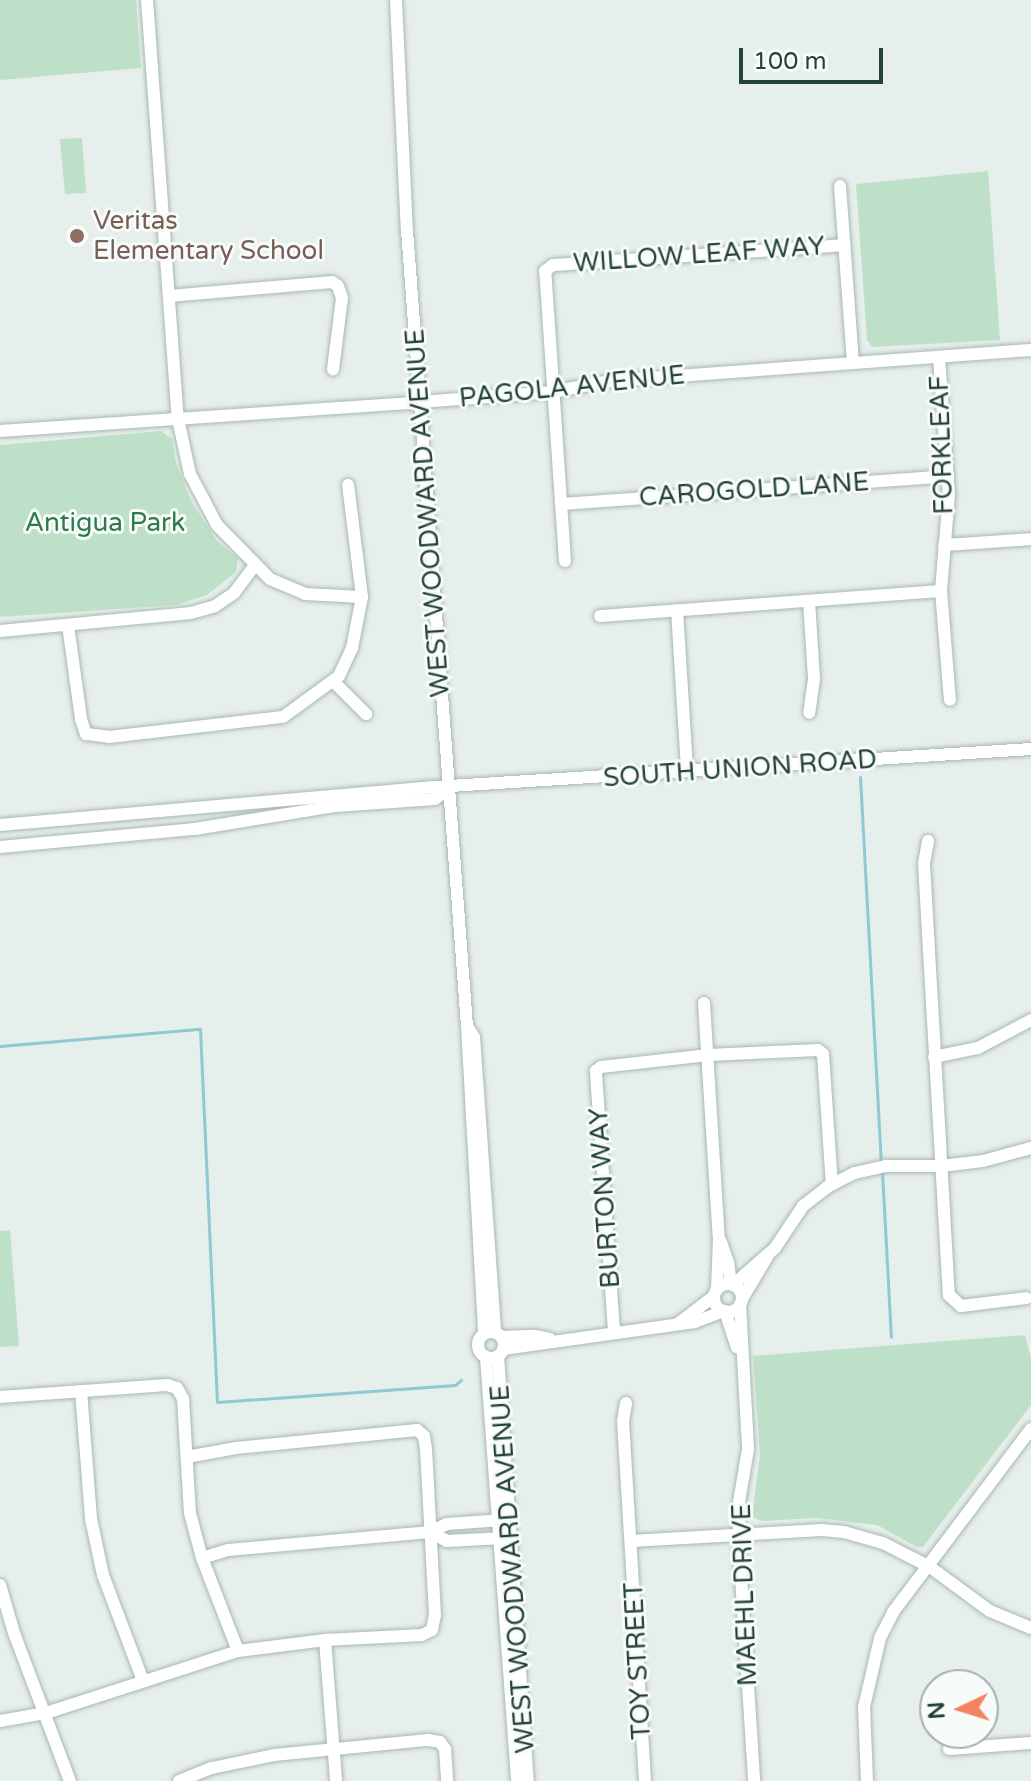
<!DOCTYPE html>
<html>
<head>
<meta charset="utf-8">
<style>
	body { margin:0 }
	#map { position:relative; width:1031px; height:1781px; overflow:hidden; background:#e6efeb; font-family:"Varela Round",sans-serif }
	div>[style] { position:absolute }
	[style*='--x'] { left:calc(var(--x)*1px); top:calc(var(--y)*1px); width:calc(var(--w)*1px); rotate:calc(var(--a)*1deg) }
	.green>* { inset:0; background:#bfe0c8 }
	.stream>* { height:3px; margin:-1.5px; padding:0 1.5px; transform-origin:1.5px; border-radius:1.5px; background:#8ec9d4 }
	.roads { filter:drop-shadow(0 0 2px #a8b8b2) drop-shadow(0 0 2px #a8b8b2) }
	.minor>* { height:12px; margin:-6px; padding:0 6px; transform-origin:6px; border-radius:6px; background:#fff }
	.minor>.ring { margin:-6px; padding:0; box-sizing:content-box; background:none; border:12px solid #fff; border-radius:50% }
	.dots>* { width:22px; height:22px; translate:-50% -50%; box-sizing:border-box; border:4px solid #f7fbf9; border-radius:50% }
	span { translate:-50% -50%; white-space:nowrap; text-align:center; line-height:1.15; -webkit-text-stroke:6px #f7fbf9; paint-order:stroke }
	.education-label { font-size:26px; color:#785e54 }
	.left { translate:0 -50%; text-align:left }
	.street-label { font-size:26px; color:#24423a }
	.park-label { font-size:26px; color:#2d7a4b }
	.north { position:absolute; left:919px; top:1669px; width:80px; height:80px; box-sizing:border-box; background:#f7fbf9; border:2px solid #a3b1ad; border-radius:50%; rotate:266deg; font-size:22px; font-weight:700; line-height:32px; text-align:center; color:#24423a }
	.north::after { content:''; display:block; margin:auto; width:28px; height:36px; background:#f4845f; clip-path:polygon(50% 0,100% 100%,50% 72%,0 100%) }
	.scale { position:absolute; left:739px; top:48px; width:144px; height:36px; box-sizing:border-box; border:4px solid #24423a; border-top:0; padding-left:10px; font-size:24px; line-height:28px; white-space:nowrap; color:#24423a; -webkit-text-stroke:6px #f7fbf9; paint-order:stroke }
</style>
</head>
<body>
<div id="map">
	<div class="green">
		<div style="clip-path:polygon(0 0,136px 0,141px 68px,0 80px)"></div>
		<div style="clip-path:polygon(82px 138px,86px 193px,65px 194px,60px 139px)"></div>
		<div style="clip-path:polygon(988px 171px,1000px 340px,872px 347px,867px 340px,856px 184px)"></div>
		<div style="clip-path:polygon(161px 431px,172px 439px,176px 463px,191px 501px,217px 541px,238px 558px,236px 572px,207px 595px,176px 605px,0 617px,0 445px)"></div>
		<div style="clip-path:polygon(10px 1230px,19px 1346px,0 1347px,0 1231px)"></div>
		<div style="clip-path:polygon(1025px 1335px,1031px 1357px,1031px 1405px,923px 1547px,917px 1547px,877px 1525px,816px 1518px,761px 1521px,752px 1517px,760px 1455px,753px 1356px)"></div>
	</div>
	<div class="stream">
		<div style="--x:860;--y:777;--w:389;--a:86.9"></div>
		<div style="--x:0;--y:1046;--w:201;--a:-4.9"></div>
		<div style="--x:200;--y:1029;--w:373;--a:87.4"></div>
		<div style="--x:217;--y:1402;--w:239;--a:-4.1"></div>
		<div style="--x:455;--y:1385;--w:8;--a:-40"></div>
		<div style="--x:882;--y:1172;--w:165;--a:86.9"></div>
	</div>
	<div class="roads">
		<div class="minor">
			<div style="--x:147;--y:0;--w:420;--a:85.8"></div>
			<div style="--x:178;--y:419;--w:56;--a:77.7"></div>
			<div style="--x:190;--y:474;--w:58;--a:62.1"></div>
			<div style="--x:217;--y:525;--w:76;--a:45.5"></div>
			<div style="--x:270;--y:579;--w:38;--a:23"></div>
			<div style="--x:305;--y:594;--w:57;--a:3"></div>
			<div style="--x:396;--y:0;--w:230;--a:87.3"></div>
			<div style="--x:407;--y:230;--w:798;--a:85.69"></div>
			<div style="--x:467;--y:1026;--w:307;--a:86.8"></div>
			<div style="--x:840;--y:186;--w:177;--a:85.8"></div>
			<div style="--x:169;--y:296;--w:164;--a:-4.9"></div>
			<div style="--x:332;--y:282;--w:7;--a:34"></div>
			<div style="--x:338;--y:286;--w:13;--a:72"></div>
			<div style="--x:342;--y:298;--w:72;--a:97.2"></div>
			<div style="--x:939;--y:357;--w:138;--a:85.9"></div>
			<div style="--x:949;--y:495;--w:96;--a:94.8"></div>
			<div style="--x:941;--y:591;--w:109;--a:85.3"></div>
			<div style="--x:0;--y:431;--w:421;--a:-3.9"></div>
			<div style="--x:420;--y:402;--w:132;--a:-4.3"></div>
			<div style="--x:552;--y:392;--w:58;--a:-10.9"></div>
			<div style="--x:609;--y:381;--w:423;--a:-4.2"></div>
			<div style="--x:561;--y:504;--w:388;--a:-4.1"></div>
			<div style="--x:944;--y:545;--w:87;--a:-3.9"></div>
			<div style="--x:565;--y:561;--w:291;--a:-93.9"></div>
			<div style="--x:545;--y:271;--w:10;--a:-37"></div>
			<div style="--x:553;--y:265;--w:292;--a:-3.9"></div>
			<div style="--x:809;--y:601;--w:78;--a:86.3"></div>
			<div style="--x:814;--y:679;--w:34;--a:98"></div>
			<div style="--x:677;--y:610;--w:161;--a:86.4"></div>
			<div style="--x:600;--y:616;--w:342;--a:-4.2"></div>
			<div style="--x:68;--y:625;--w:95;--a:82.1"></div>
			<div style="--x:81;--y:719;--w:16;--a:72"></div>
			<div style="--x:86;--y:734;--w:23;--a:7"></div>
			<div style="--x:109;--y:737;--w:175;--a:-6.6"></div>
			<div style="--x:283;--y:717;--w:69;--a:-36.2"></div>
			<div style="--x:339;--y:676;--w:31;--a:-65"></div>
			<div style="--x:352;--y:648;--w:52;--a:-78.9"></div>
			<div style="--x:362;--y:597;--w:113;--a:-97.1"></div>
			<div style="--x:0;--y:631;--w:192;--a:-5.4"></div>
			<div style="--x:191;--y:613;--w:25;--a:-16"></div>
			<div style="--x:215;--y:606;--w:23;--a:-34"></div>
			<div style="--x:234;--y:593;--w:36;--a:-53"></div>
			<div style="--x:333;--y:681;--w:47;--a:45"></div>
			<div style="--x:0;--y:825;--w:436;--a:-5"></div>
			<div style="--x:434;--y:787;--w:598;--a:-3.64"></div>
			<div style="--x:928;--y:841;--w:23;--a:100"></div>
			<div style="--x:924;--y:864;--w:432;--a:86.7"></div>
			<div style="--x:949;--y:1295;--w:16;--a:43"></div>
			<div style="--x:961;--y:1306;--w:66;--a:-6.9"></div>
			<div style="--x:0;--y:847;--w:196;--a:-5.3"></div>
			<div style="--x:195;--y:829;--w:143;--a:-9.3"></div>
			<div style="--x:336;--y:806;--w:99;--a:-4"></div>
			<div style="--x:435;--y:799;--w:17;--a:-36"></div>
			<div style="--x:704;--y:1003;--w:236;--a:86.4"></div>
			<div style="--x:719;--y:1239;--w:50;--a:92.3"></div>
			<div style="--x:467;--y:1026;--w:13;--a:58"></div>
			<div style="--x:474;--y:1037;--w:296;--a:85.9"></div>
			<div style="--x:934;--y:1057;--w:45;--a:-11.6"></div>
			<div style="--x:978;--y:1048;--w:60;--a:-27.8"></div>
			<div style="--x:721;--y:1242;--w:21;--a:71"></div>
			<div style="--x:728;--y:1262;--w:22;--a:82"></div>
			<div class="ring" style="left:714px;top:1284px;width:16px;height:16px"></div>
			<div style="--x:733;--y:1285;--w:56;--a:-41.4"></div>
			<div style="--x:775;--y:1248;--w:50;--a:-56.3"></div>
			<div style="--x:803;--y:1206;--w:31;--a:-38"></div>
			<div style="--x:827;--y:1187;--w:31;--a:-27"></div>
			<div style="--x:855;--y:1173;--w:32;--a:-13"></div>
			<div style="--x:886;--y:1166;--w:55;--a:0"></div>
			<div style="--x:941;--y:1166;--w:42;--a:-6.8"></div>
			<div style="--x:983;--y:1161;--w:50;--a:-15.2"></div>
			<div style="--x:742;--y:1299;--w:49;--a:-59.2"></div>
			<div style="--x:740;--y:1304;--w:145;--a:86.8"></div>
			<div style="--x:748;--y:1449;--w:54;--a:99.6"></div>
			<div style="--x:739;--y:1502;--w:44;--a:90"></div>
			<div style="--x:739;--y:1546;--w:235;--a:86.3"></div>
			<div style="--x:725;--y:1311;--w:38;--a:72"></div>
			<div style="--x:679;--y:1323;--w:44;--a:-37.6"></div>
			<div style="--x:614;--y:1331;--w:261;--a:-94"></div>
			<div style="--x:596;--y:1071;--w:6;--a:-39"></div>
			<div style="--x:601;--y:1067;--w:108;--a:-6.4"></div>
			<div style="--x:708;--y:1055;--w:110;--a:-2.6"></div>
			<div style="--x:818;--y:1050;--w:6;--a:39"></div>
			<div style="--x:823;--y:1054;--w:131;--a:86.1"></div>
			<div class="ring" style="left:478px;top:1332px;width:14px;height:14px"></div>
			<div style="--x:502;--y:1337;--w:33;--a:-2"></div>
			<div style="--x:535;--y:1336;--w:15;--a:11"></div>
			<div style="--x:503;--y:1349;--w:194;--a:-8"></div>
			<div style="--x:695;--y:1322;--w:30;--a:-21"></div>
			<div style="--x:498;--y:1356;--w:426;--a:86"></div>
			<div style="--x:486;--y:1357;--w:425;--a:85.8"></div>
			<div style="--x:81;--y:1391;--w:128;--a:85.5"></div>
			<div style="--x:91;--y:1519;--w:57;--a:77.9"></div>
			<div style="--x:103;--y:1575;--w:113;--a:69.3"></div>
			<div style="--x:0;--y:1397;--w:167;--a:-4.1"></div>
			<div style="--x:167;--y:1385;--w:10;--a:17"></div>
			<div style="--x:177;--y:1388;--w:13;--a:61"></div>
			<div style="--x:183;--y:1399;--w:114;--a:86.5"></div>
			<div style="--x:190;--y:1513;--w:47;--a:75.1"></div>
			<div style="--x:202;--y:1558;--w:100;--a:68.8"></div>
			<div style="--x:626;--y:1403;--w:18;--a:99"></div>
			<div style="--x:623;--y:1421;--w:361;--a:86.5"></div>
			<div style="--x:502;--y:1520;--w:55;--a:175.8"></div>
			<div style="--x:447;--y:1524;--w:19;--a:155"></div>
			<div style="--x:430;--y:1532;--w:19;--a:28"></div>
			<div style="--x:447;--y:1541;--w:57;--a:-3"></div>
			<div style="--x:631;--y:1541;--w:191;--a:-3.3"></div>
			<div style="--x:822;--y:1530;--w:22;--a:5"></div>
			<div style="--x:844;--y:1532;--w:41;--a:15.8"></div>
			<div style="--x:883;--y:1543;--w:53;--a:27.1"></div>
			<div style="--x:930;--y:1567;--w:74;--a:36.3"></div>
			<div style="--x:990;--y:1611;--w:44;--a:22.5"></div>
			<div style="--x:202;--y:1558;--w:27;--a:-17"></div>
			<div style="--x:228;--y:1550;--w:203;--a:-5.1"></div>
			<div style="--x:0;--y:1585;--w:50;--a:73.7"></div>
			<div style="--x:14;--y:1633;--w:158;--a:69.3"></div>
			<div style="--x:325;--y:1640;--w:141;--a:85.5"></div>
			<div style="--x:0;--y:1721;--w:47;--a:-9.9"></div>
			<div style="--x:46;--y:1713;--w:202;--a:-17.9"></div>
			<div style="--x:238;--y:1651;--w:88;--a:-7.2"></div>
			<div style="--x:325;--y:1640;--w:97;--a:-3"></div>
			<div style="--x:422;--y:1635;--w:11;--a:-27"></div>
			<div style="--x:432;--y:1630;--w:15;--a:-79"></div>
			<div style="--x:435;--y:1615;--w:166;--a:-93.1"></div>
			<div style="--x:426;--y:1449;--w:13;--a:-99"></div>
			<div style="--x:424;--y:1436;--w:9;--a:-139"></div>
			<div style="--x:417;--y:1430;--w:182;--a:174.3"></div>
			<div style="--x:236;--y:1448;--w:50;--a:169.6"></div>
			<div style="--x:949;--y:1749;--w:82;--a:-4.2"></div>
			<div style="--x:179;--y:1781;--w:35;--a:-22"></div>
			<div style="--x:212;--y:1768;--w:63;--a:-11.8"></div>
			<div style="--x:274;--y:1755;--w:155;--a:-5.6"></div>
			<div style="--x:428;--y:1740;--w:12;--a:9"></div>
			<div style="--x:440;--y:1742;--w:9;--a:54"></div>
			<div style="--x:445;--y:1749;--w:32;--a:86"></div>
			<div style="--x:867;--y:1781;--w:74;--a:-92.3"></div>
			<div style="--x:864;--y:1707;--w:71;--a:-76.9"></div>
			<div style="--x:880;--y:1638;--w:29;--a:-63"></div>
			<div style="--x:893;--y:1612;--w:229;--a:-53"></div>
		</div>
	</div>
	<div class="dots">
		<div style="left:77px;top:236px;background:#8d6e63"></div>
	</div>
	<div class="education-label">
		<span class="left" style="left:93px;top:236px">Veritas<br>Elementary School</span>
	</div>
	<div class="street-label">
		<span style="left:699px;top:255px;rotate:-4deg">WILLOW LEAF WAY</span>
		<span style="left:572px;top:387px;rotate:-6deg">PAGOLA AVENUE</span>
		<span style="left:942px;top:445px;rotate:-92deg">FORKLEAF</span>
		<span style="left:754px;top:490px;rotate:-4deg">CAROGOLD LANE</span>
		<span style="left:428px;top:513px;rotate:-94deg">WEST WOODWARD AVENUE</span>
		<span style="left:740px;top:769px;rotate:-4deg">SOUTH UNION ROAD</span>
		<span style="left:605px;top:1198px;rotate:-94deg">BURTON WAY</span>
		<span style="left:513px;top:1569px;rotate:-94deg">WEST WOODWARD AVENUE</span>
		<span style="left:745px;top:1595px;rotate:-92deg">MAEHL DRIVE</span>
		<span style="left:638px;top:1661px;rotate:-93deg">TOY STREET</span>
	</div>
	<div class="park-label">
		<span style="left:105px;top:523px">Antigua Park</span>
	</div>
	<div class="north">N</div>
	<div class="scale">100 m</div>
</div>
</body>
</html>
